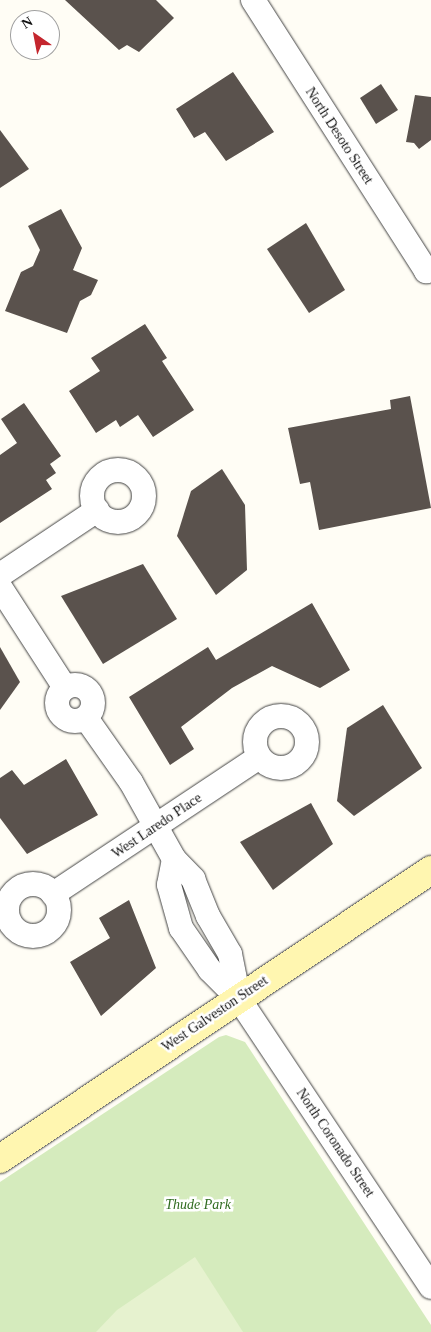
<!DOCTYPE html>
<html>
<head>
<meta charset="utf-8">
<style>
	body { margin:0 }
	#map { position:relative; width:431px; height:1332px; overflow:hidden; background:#fffdf5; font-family:Georgia,serif }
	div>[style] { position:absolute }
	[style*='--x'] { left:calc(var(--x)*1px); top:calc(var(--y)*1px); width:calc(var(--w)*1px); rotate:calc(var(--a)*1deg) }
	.green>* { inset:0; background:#d5ebbd }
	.pitch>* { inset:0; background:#e6f2cf }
	.building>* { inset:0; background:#5a524d }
	.roads { filter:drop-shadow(0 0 1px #444) drop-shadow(0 0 1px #444) }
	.street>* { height:24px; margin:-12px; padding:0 12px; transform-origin:12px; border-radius:12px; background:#fff }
	.street>.ring { margin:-12px; padding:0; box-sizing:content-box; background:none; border:24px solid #fff; border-radius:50% }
	.secondary>* { height:28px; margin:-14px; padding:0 14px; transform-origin:14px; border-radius:14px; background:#fff6b0 }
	span { translate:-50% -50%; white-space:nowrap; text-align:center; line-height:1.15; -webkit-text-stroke:5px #fff; paint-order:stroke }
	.street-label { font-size:14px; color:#111 }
	.park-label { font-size:14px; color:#2f6b1f; font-style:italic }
	.north { position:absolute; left:10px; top:10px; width:50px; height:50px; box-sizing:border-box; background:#fff; border:1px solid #a0a0a0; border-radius:50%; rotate:327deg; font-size:14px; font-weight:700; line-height:20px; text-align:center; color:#111 }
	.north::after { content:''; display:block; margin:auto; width:18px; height:22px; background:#c4262e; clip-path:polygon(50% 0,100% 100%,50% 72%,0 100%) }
</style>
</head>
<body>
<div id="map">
	<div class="green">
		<div style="clip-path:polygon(226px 1035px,245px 1042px,431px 1325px,431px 1332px,0 1332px,0 1182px,219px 1037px)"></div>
	</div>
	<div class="pitch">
		<div style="clip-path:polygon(195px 1257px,243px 1332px,96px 1332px,117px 1310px)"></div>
	</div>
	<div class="building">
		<div style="clip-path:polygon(65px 0,156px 0,174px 18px,139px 52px,127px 45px,119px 50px)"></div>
		<div style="clip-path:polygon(233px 72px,274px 132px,226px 161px,205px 132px,194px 138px,176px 109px)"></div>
		<div style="clip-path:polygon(381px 84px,398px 110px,376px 124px,360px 98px)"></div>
		<div style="clip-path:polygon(415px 95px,431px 97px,431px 140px,419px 149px,414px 143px,406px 142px)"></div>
		<div style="clip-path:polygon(0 130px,29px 169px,0 188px)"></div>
		<div style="clip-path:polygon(61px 209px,82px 248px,73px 270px,98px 280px,91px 295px,80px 301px,67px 333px,5px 311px,21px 272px,33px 266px,40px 250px,28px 226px)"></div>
		<div style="clip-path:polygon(306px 223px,345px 290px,309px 313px,267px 249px)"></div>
		<div style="clip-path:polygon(145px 324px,167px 358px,162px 361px,194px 410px,153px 437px,138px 415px,120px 427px,116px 420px,96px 433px,69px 391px,100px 371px,91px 358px)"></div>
		<div style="clip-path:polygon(410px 396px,431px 508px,319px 530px,310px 482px,300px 484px,288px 428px,391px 409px,390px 400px)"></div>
		<div style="clip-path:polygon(24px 403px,61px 456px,50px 464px,56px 473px,46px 480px,52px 489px,0 523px,0 455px,17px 443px,1px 419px)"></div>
		<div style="clip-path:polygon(222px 469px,245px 505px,247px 570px,216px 595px,177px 536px,191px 491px)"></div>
		<div style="clip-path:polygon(143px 564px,177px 619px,103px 664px,61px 596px)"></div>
		<div style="clip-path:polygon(312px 603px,350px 670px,320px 688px,272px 666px,232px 688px,181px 727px,194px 749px,170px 765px,129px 697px,208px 647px,216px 660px)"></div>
		<div style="clip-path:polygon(0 647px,20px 682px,0 710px)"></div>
		<div style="clip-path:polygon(383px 705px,422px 768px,354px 816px,337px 801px,347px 728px)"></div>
		<div style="clip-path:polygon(66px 759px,98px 815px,27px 854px,0 818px,0 778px,12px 770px,24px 785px)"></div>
		<div style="clip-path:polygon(311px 803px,333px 844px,273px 890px,240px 842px)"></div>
		<div style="clip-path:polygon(129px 900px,156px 968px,101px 1016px,70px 962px,110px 938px,99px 918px)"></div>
	</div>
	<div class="roads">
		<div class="street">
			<div style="--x:253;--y:0;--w:322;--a:57.4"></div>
			<div style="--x:426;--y:271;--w:6;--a:-31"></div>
			<div class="ring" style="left:92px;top:470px;width:28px;height:28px"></div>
			<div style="--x:0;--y:575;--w:117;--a:-33.8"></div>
			<div style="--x:0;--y:587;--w:120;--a:57.2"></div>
			<div class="ring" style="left:57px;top:685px;width:12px;height:12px"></div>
			<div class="ring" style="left:255px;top:716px;width:28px;height:28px"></div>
			<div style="--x:86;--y:718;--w:78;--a:54.9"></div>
			<div style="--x:131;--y:782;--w:88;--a:60.8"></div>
			<div style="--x:174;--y:859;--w:28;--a:46"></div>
			<div style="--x:193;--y:879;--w:40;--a:68"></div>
			<div style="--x:208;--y:916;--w:44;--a:59.9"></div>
			<div style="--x:230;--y:954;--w:46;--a:78.7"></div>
			<div style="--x:174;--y:859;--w:26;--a:101"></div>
			<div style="--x:169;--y:885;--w:45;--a:74.4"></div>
			<div style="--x:181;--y:928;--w:51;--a:55.4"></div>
			<div style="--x:210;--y:970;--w:41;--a:45"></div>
			<div style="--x:239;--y:999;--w:346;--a:56.3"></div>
			<div class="ring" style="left:7px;top:884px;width:28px;height:28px"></div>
			<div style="--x:53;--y:894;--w:247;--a:-33.6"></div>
		</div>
		<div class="secondary">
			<div style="--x:0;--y:1159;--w:519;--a:-33.84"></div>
		</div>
	</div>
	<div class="street-label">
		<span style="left:339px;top:136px;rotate:57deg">North Desoto Street</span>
		<span style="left:157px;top:826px;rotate:-34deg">West Laredo Place</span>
		<span style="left:215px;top:1014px;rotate:-34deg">West Galveston Street</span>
		<span style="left:335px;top:1143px;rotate:56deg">North Coronado Street</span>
	</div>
	<div class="park-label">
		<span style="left:198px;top:1205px">Thude Park</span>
	</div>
	<div class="north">N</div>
</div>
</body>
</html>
